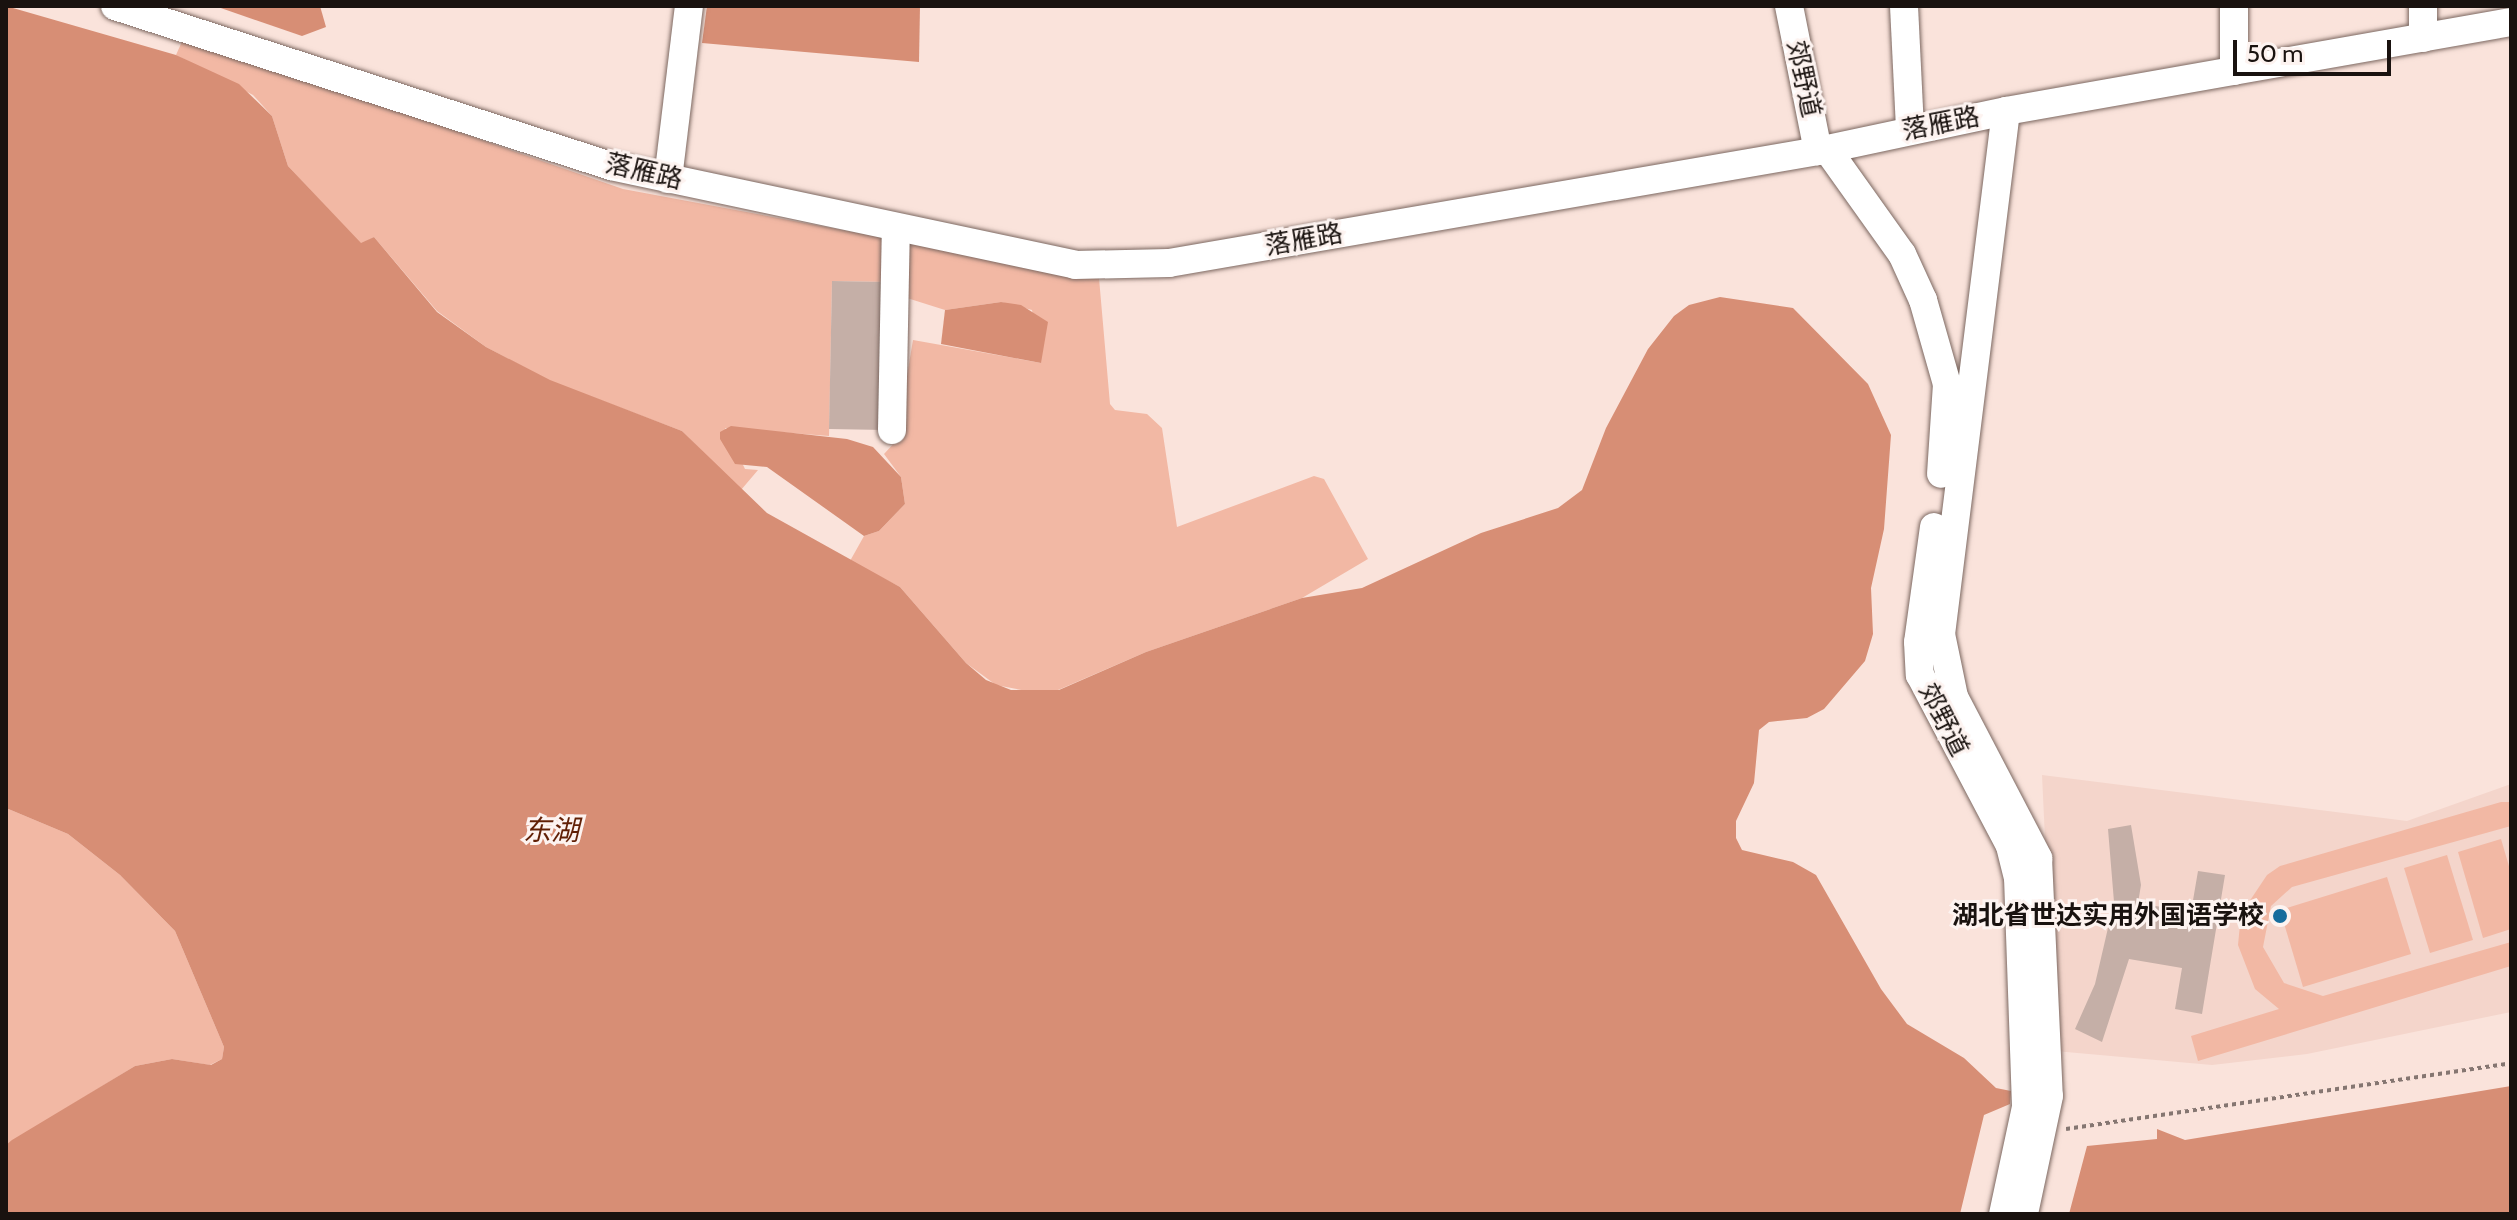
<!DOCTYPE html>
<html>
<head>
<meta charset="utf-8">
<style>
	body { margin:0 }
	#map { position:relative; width:2517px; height:1220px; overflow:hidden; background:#fae3db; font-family:Cabin,"Noto Sans SC",sans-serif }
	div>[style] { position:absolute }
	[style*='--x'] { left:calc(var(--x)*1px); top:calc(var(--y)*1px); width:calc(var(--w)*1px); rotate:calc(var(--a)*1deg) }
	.built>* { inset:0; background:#f4d5cb }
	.green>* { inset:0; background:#f2b8a4 }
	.water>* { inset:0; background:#d78e75 }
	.building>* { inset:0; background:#c5afa7 }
	.path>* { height:4px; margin-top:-2px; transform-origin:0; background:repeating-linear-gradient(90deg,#857671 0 4px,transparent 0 8px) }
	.roads { filter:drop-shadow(0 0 2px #7c6861) drop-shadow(0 0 2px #7c6861) }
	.minor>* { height:28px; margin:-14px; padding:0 14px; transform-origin:14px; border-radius:14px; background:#fff }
	.dots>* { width:22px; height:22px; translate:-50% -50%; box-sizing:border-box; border:4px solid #fdf3f0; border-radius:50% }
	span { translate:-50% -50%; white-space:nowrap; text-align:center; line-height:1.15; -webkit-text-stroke:6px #fdf3f0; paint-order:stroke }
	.street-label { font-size:26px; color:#19120f }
	.poi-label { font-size:26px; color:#19120f; font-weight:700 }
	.right { translate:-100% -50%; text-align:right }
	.water-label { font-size:28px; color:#611f05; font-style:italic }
	.frame { position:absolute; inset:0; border:8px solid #19120f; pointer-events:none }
	.scale { position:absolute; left:2233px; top:40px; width:158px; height:36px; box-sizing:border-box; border:4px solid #19120f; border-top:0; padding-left:10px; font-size:24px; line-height:28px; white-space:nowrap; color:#19120f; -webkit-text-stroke:6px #fdf3f0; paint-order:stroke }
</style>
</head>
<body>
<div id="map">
	<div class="built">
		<div style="clip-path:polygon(2042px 775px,2407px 821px,2511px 784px,2511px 1012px,2307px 1054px,2212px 1065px,2055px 1051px)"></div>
	</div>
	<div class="green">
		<div style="clip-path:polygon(184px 37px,623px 189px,1099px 278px,1110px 404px,1115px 410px,1147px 414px,1162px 428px,1177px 527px,1314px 476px,1324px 479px,1368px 559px,1302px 598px,1146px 652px,1058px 690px,1037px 693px,996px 685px,966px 663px,900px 587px,850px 561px,864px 536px,879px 531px,905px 504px,901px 477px,884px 454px,896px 441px,913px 340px,1041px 363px,1032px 310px,1001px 302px,945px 310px,888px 292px,888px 282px,832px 281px,829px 436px,725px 428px,745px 469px,758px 470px,741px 490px,682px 431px,550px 381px,486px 347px,437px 311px,374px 237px,361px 244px,288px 166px,272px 116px,253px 95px,176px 55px)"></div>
		<div style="clip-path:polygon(2501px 802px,2511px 802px,2511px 826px,2292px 887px,2271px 906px,2263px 947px,2284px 983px,2323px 996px,2511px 942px,2511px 966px,2198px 1061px,2191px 1036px,2279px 1009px,2255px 989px,2238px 945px,2241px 914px,2267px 875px,2280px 866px)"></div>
		<div style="clip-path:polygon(6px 808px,68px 834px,120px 875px,175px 931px,224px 1047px,222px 1059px,210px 1065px,172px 1059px,135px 1066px,6px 1145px)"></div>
		<div style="clip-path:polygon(2501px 839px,2511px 873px,2511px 929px,2483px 938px,2458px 852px)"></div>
		<div style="clip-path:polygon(2447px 855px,2473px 940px,2430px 953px,2404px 868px)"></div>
		<div style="clip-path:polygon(2387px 877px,2411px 954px,2303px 987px,2280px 910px)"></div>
	</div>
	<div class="water">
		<div style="clip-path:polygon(6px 6px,176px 55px,239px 84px,272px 116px,288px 166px,361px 243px,374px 237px,437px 312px,486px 347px,550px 380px,682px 431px,767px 513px,900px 587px,966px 663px,986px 680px,1011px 690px,1059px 690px,1146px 652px,1302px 598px,1362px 588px,1481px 533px,1558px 508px,1582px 490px,1606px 428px,1648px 349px,1674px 316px,1689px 305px,1720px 297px,1793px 308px,1868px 384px,1891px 435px,1884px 529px,1871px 588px,1873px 634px,1865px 661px,1824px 709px,1807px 718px,1769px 722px,1759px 730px,1754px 783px,1736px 821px,1736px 838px,1742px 850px,1793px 862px,1816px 875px,1881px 989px,1907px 1024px,1964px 1058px,1996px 1088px,2011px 1091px,2010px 1104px,1984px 1115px,1960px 1214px,6px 1214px,6px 1145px,12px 1140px,135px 1066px,172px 1059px,211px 1065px,222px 1059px,224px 1047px,175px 931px,120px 875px,68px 834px,6px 808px)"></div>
		<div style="clip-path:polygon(215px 6px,320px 6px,326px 27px,302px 36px)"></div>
		<div style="clip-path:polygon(707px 6px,920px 6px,919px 62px,702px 43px)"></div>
		<div style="clip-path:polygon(1001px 302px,1021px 305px,1048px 322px,1041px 363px,941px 344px,945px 310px)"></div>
		<div style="clip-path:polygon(731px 426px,847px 439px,873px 447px,901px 477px,905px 504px,879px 531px,864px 536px,767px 467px,735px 464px,720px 439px,720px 432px)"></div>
		<div style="clip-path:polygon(2511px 1086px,2511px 1214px,2069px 1214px,2087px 1146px,2157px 1139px,2157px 1129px,2185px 1140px)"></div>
	</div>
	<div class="building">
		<div style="clip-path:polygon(832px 281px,888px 282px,885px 430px,829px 429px)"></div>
		<div style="clip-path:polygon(2131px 825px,2141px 885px,2138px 903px,2191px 912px,2198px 871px,2225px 875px,2202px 1014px,2175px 1009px,2182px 968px,2129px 959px,2102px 1042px,2075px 1029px,2095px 984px,2114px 902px,2108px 829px)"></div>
	</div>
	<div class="path">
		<div style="--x:2066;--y:1129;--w:450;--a:-8.4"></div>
	</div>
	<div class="roads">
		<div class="minor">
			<div style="--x:115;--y:6;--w:521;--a:17.88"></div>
			<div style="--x:611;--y:166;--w:474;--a:12"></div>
			<div style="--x:1075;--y:265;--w:94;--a:-1.2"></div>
			<div style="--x:1169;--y:263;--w:659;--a:-9.79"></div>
			<div style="--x:1818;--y:151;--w:192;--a:-12"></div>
			<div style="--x:2006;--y:111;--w:513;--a:-10"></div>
			<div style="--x:1789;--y:6;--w:148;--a:78.7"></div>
			<div style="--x:1904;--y:6;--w:124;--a:87.2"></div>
			<div style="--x:2423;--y:6;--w:32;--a:90"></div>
			<div style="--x:2234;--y:71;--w:65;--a:-90"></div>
			<div style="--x:2006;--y:111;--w:527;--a:97.08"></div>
			<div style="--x:1941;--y:634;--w:64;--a:78.3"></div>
			<div style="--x:1954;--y:697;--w:182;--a:62.4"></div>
			<div style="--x:2038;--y:858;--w:238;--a:87.4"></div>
			<div style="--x:2049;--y:1096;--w:121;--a:102"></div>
			<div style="--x:1827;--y:149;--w:129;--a:54.5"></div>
			<div style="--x:1902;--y:254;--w:51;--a:65.5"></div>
			<div style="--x:1923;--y:300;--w:87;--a:74.1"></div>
			<div style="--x:1947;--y:384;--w:90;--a:93.8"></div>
			<div style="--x:668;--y:179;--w:174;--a:-83.1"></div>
			<div style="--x:892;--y:430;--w:201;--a:-88.9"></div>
			<div style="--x:1934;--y:527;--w:116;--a:97.9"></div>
			<div style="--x:1918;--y:642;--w:33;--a:87"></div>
			<div style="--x:1920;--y:675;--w:193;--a:62.2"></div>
			<div style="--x:2010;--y:846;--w:32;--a:76"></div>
			<div style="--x:2018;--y:877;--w:230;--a:88"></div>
			<div style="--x:2026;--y:1107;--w:109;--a:102.1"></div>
		</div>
	</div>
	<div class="dots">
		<div style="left:2280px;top:916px;background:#176d9d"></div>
	</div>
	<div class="street-label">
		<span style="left:1803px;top:79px;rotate:78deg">郊野道</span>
		<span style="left:1941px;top:124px;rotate:-11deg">落雁路</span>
		<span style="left:644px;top:172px;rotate:13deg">落雁路</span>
		<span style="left:1304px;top:240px;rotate:-10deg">落雁路</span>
		<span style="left:1943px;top:720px;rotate:63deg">郊野道</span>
	</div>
	<div class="poi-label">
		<span class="right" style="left:2264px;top:916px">湖北省世达实用外国语学校</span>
	</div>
	<div class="water-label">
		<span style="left:551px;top:830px">东湖</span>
	</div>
	<div class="frame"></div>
	<div class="scale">50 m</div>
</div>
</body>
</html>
